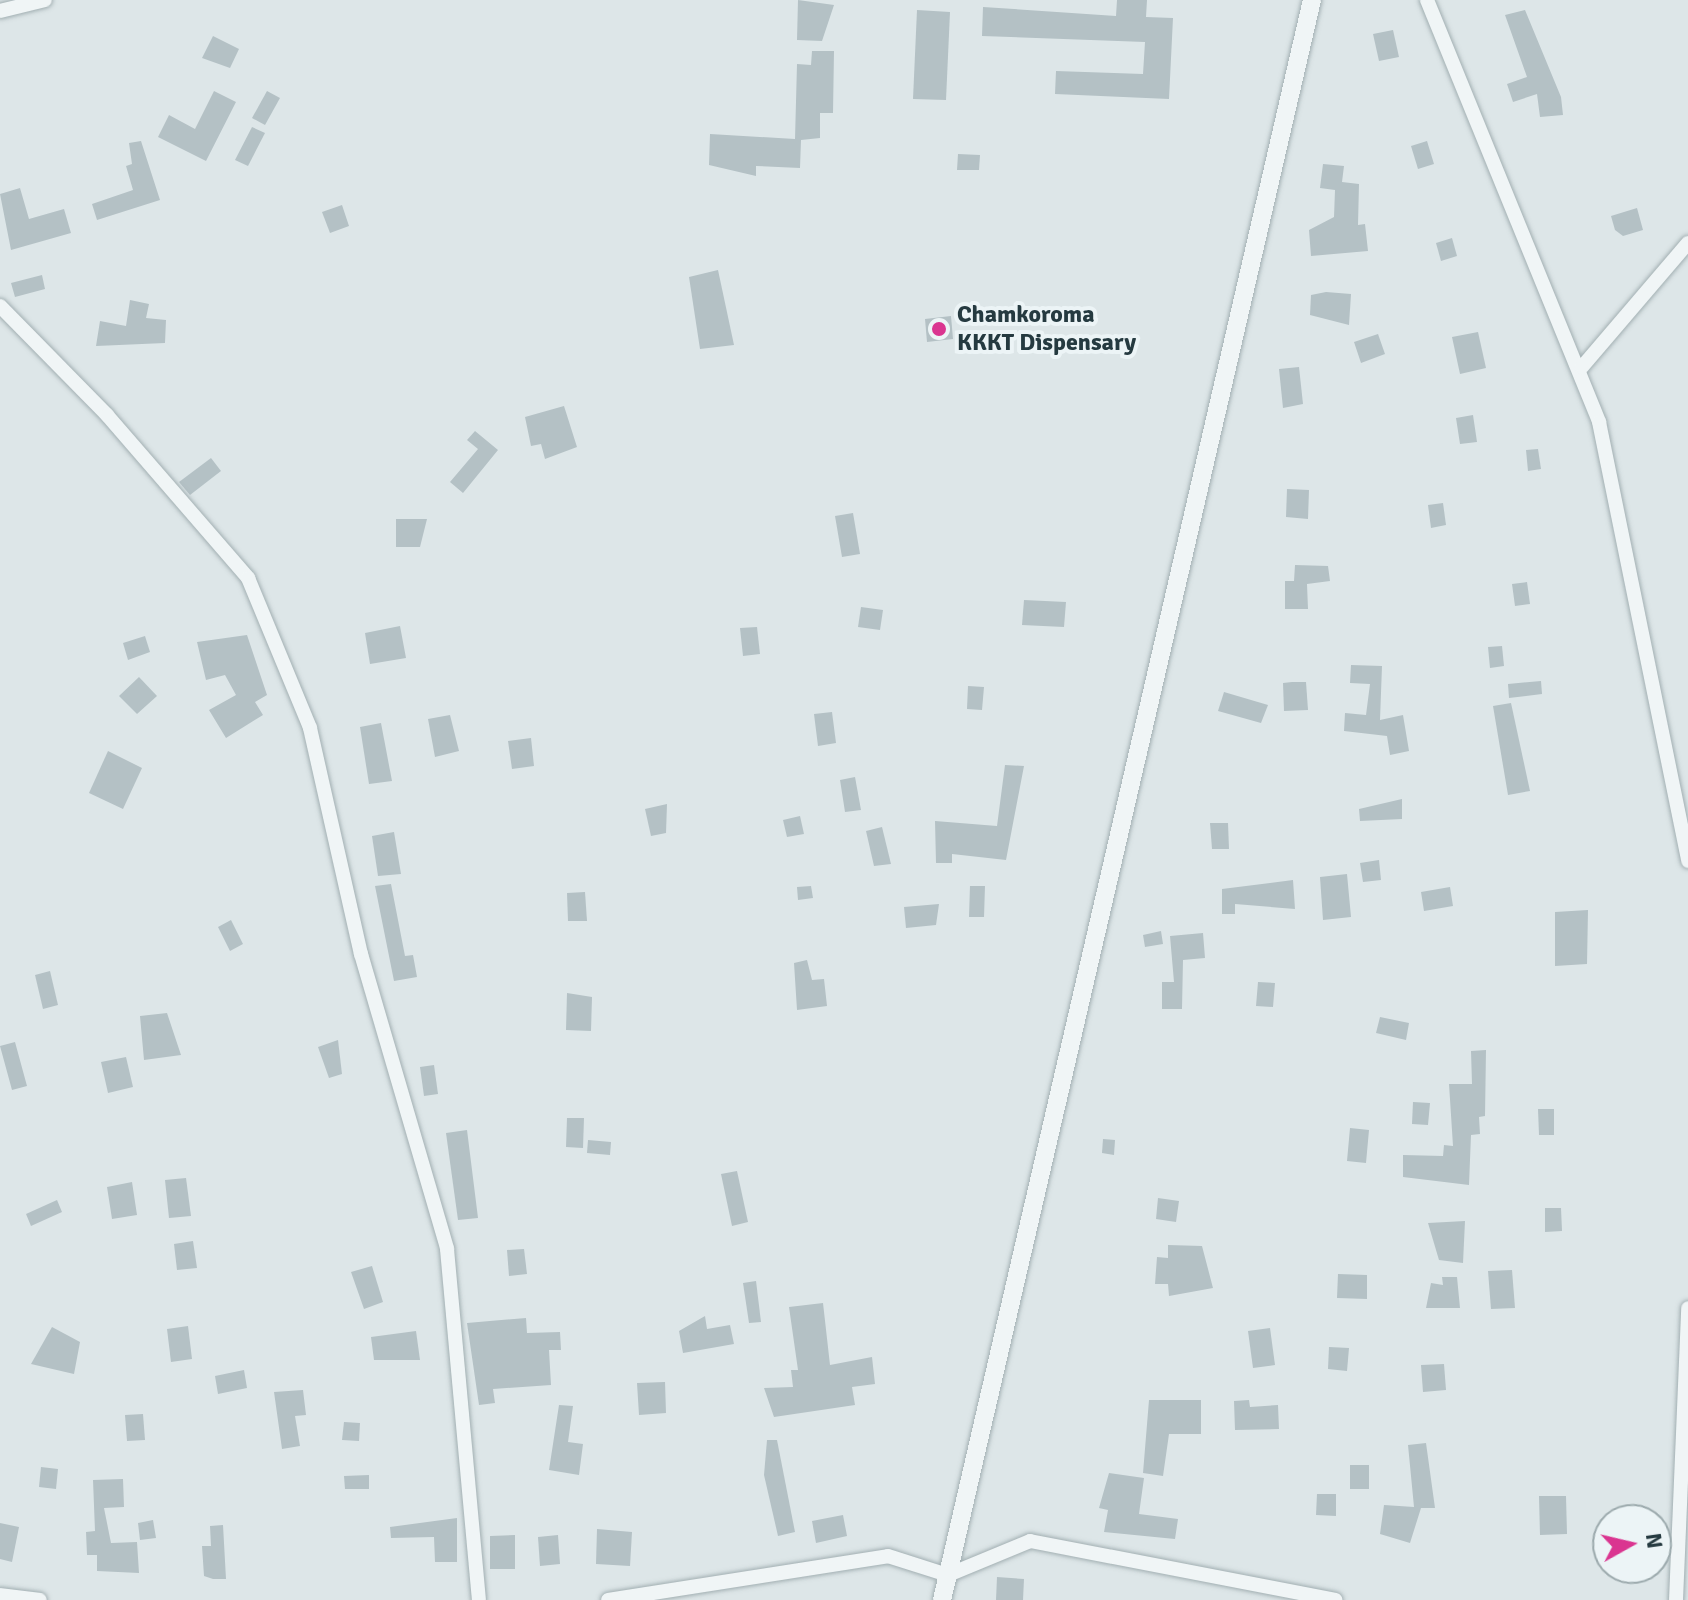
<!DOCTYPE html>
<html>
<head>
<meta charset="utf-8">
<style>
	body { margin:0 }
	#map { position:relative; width:1688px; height:1600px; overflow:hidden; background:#dde6e8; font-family:Signika,sans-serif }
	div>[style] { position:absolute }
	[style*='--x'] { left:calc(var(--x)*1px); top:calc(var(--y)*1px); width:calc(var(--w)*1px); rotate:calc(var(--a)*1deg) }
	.building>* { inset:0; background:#b4c1c5 }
	.roads { filter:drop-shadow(0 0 2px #a2afb2) drop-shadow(0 0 2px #a2afb2) }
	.minor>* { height:14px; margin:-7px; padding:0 7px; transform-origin:7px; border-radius:7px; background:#f0f5f6 }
	.tertiary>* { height:18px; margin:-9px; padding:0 9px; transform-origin:9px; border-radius:9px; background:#f0f5f6 }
	.dots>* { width:22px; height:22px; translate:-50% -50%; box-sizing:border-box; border:4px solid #ecf4f6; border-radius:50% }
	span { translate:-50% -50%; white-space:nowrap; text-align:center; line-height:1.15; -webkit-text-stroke:8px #ecf4f6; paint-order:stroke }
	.poi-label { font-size:24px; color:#253a40; font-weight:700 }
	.left { translate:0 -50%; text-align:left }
	.north { position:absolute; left:1592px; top:1504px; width:80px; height:80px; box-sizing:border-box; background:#ecf4f6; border:2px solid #9caaad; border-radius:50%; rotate:82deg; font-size:22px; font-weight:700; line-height:32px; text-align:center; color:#253a40 }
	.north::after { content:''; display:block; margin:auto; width:28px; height:36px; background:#da3590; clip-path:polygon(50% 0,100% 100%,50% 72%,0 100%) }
</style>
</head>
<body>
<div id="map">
	<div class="building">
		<div style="clip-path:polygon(798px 0,834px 5px,822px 41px,797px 40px)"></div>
		<div style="clip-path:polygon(1117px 0,1147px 0,1146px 17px,1173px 18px,1169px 99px,1055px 94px,1056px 71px,1143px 74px,1145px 42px,982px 36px,983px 7px,1116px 16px)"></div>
		<div style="clip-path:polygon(917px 10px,950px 12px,946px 100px,913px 99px)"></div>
		<div style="clip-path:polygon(1525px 10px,1561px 97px,1563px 115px,1540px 117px,1537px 94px,1513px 102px,1507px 84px,1527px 77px,1505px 15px)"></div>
		<div style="clip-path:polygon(1393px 30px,1399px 57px,1379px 61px,1373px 34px)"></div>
		<div style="clip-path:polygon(213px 36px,239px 49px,230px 68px,202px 58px)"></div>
		<div style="clip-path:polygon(812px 51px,834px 51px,833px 113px,820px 113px,820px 138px,801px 140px,800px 168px,756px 166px,756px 176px,709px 165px,710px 134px,795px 139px,797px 64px,811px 65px)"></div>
		<div style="clip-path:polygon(214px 91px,236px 102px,206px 161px,158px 137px,169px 115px,195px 129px)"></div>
		<div style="clip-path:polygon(267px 91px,280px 98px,265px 125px,252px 118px)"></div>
		<div style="clip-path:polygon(252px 127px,265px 133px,248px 166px,235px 160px)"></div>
		<div style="clip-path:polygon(141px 141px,160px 200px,97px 220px,92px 204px,133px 190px,126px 166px,132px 164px,129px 143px)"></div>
		<div style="clip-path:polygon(1427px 141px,1434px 164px,1418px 169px,1411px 146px)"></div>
		<div style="clip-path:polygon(958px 154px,980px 155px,979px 170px,957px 170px)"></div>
		<div style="clip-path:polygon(1323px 164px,1344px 166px,1342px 182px,1359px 184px,1358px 225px,1365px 224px,1368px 251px,1311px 256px,1309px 230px,1334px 217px,1335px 190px,1320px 188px)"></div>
		<div style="clip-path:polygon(20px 188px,29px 219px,64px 209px,71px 233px,11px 250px,0 194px)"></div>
		<div style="clip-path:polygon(342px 205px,349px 226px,330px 233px,322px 212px)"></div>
		<div style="clip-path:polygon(1637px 208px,1643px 230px,1623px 236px,1615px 230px,1611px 216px)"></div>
		<div style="clip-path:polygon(1452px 238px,1457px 256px,1441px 261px,1436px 243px)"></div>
		<div style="clip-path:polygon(718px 270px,734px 345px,700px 349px,689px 277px)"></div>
		<div style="clip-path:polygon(42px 275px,45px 289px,15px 297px,11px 283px)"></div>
		<div style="clip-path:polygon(1326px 292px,1351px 294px,1349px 325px,1310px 315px,1311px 295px)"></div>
		<div style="clip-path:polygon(130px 300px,149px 304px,146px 318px,166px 320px,165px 343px,96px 346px,100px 321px,126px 326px)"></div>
		<div style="clip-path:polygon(951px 316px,953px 339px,927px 342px,925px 319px)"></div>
		<div style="clip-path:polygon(1478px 332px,1486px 368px,1460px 374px,1452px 337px)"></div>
		<div style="clip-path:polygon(1378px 334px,1385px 354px,1361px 363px,1354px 342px)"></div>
		<div style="clip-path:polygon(1299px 367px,1303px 404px,1283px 408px,1279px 369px)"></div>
		<div style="clip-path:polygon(564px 406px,577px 447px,545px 459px,541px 444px,531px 446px,525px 417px)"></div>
		<div style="clip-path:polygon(1473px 415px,1477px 442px,1460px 444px,1456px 418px)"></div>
		<div style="clip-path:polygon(475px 431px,498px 450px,463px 493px,450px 482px,478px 449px,467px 440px)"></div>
		<div style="clip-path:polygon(1538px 449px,1541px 469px,1528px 471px,1526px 450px)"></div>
		<div style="clip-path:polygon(211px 458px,221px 471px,190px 495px,179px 482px)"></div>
		<div style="clip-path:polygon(1287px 489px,1309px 490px,1308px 519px,1286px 517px)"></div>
		<div style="clip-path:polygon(1443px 503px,1446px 525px,1431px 528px,1428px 505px)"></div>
		<div style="clip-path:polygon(853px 513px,860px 554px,842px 557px,835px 516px)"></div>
		<div style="clip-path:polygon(396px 519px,427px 519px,420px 547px,396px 547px)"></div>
		<div style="clip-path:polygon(1295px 565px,1328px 566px,1330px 581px,1307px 584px,1308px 609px,1285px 609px,1285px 581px,1294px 581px)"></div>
		<div style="clip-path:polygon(1527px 582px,1530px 604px,1515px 606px,1512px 584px)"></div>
		<div style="clip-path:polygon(1024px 600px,1066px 602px,1064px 627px,1022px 625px)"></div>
		<div style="clip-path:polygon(861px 607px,883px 610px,880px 630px,858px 627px)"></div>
		<div style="clip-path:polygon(400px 626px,406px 658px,370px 664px,365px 633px)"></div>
		<div style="clip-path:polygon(757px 627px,760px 654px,743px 656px,740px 628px)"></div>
		<div style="clip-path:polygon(247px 635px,267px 695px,255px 702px,263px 715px,226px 738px,209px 710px,236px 695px,225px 675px,206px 680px,197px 642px)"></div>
		<div style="clip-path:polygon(145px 636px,150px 652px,128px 660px,123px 643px)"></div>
		<div style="clip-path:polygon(1502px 646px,1504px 666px,1490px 668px,1488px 647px)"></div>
		<div style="clip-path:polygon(1351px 665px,1382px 666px,1380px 720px,1403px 715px,1409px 751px,1390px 755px,1387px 736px,1344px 731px,1345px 713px,1366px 715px,1370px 684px,1350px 683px)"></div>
		<div style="clip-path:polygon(139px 677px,157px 696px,137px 714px,119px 696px)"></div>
		<div style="clip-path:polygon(1541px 681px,1542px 694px,1509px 698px,1508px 684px)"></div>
		<div style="clip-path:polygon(1292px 682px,1306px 682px,1308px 710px,1284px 711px,1283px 683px)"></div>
		<div style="clip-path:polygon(968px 686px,984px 687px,982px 710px,967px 709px)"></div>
		<div style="clip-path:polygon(1224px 692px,1268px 705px,1261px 723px,1218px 711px)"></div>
		<div style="clip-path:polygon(1511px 703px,1530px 791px,1508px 795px,1493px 706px)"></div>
		<div style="clip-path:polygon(832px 712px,836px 743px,818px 746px,814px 714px)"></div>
		<div style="clip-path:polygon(450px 715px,459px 751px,435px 757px,428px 719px)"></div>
		<div style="clip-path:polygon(381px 723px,392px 781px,369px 784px,360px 727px)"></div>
		<div style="clip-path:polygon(531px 738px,534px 766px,512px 769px,508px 741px)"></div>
		<div style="clip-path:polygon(108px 751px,142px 768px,123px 809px,89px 793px)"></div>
		<div style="clip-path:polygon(1005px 765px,1024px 766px,1006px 860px,952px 854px,952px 863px,936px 863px,935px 821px,997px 826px)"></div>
		<div style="clip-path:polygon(855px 777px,861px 810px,845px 812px,840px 780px)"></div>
		<div style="clip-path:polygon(1402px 799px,1402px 819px,1360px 821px,1359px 809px)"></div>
		<div style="clip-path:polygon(667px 804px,666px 833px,651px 836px,645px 809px)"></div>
		<div style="clip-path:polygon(800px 816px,804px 834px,787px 837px,783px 820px)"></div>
		<div style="clip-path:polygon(1210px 823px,1228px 823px,1229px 849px,1212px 849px)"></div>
		<div style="clip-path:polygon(882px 827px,891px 864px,874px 866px,866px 831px)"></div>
		<div style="clip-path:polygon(394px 832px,401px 874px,378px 876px,372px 836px)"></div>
		<div style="clip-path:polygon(1379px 860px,1381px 880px,1363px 882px,1360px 863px)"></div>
		<div style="clip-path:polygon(1347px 874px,1351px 917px,1323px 920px,1320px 877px)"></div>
		<div style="clip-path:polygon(1293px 880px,1295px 909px,1235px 904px,1235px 914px,1222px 914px,1222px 889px)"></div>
		<div style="clip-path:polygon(391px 884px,405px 956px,413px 955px,417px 977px,394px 981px,375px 886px)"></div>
		<div style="clip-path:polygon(811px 886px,813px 898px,798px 900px,797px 887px)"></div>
		<div style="clip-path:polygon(970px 886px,985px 886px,984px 917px,969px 917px)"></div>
		<div style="clip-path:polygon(1450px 887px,1453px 906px,1424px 911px,1421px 892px)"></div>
		<div style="clip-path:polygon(585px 892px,587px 921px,568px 921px,567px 893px)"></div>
		<div style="clip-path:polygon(939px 904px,936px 925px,906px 928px,904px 907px)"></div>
		<div style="clip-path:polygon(1588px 910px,1587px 964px,1555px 966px,1555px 912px)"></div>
		<div style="clip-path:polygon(231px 920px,243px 944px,230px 951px,218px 927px)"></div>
		<div style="clip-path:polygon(1161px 931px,1163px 944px,1145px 947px,1143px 935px)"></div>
		<div style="clip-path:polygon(1203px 933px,1205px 958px,1183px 960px,1182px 1009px,1162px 1009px,1162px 982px,1174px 982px,1170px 936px)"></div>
		<div style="clip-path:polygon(807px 960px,812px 980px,824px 979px,827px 1006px,797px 1010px,794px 963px)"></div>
		<div style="clip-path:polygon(50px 971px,58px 1005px,43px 1009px,35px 975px)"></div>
		<div style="clip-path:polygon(1258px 982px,1275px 983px,1273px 1007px,1256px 1006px)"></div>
		<div style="clip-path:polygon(567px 993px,592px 997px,591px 1031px,566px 1030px)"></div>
		<div style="clip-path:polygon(167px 1013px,181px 1055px,144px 1060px,140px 1016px)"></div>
		<div style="clip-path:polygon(1380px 1017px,1409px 1023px,1406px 1040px,1376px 1033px)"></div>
		<div style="clip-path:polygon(338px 1040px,342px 1074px,329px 1078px,318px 1047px)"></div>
		<div style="clip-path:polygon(15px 1042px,27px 1086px,12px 1090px,0 1046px)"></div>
		<div style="clip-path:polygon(1486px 1050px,1485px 1116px,1479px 1117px,1480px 1134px,1471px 1135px,1469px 1185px,1403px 1177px,1403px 1155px,1443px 1156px,1444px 1145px,1453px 1146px,1449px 1084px,1472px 1084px,1471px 1051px)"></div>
		<div style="clip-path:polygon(126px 1057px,133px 1087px,108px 1093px,101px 1062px)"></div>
		<div style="clip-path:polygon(434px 1065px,438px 1094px,424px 1096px,420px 1067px)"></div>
		<div style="clip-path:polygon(1413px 1102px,1430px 1103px,1428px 1125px,1412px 1124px)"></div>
		<div style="clip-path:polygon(1538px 1109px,1554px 1109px,1554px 1135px,1539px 1135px)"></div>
		<div style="clip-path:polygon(567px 1118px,584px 1118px,583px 1148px,566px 1147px)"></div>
		<div style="clip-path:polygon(1350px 1128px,1369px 1130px,1366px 1163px,1347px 1161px)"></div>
		<div style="clip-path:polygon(467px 1130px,478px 1218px,458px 1220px,446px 1133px)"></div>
		<div style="clip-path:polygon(1103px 1139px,1115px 1140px,1114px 1155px,1102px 1153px)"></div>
		<div style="clip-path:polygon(588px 1140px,611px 1142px,610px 1155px,587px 1153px)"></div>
		<div style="clip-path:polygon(737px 1171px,748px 1222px,732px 1226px,721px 1174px)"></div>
		<div style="clip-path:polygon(186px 1178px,191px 1216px,169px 1218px,165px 1180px)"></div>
		<div style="clip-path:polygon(132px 1182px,137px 1215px,112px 1219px,107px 1187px)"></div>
		<div style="clip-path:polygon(1158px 1198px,1179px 1201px,1176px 1222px,1156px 1219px)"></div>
		<div style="clip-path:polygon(57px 1200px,62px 1212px,31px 1226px,26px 1214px)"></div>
		<div style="clip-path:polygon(1545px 1208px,1561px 1208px,1562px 1231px,1545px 1232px)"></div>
		<div style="clip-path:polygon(1465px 1221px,1463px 1263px,1439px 1260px,1428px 1223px)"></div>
		<div style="clip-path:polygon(193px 1241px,197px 1268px,177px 1270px,174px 1244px)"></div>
		<div style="clip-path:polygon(1168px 1245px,1202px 1246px,1213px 1288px,1169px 1296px,1168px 1284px,1155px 1284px,1157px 1257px,1168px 1258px)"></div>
		<div style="clip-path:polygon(524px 1249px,527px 1274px,509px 1276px,507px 1250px)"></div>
		<div style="clip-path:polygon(372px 1266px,383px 1302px,364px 1309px,351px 1272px)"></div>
		<div style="clip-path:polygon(1512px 1270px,1515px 1308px,1491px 1309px,1488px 1271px)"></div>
		<div style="clip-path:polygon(1338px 1274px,1367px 1275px,1367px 1299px,1337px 1298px)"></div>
		<div style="clip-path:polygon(1442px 1277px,1457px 1277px,1460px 1308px,1426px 1308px,1431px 1283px,1443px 1285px)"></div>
		<div style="clip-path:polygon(756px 1281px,761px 1322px,749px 1323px,743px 1283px)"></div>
		<div style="clip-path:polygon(823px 1303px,830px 1365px,872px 1357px,875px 1384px,852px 1387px,855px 1405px,774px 1417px,764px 1388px,793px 1387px,791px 1370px,798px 1370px,789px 1307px)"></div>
		<div style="clip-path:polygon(705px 1316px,707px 1329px,730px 1325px,734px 1344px,683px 1353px,679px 1331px)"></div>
		<div style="clip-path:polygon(526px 1318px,527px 1333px,560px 1332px,561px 1350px,549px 1350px,551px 1385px,493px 1389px,495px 1403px,479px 1405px,467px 1323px)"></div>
		<div style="clip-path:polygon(188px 1326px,192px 1359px,171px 1362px,167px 1329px)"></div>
		<div style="clip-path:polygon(52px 1327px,80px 1342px,74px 1374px,31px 1364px)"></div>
		<div style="clip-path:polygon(1270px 1328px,1275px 1365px,1253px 1368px,1248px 1331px)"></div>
		<div style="clip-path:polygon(416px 1331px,420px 1360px,374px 1360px,371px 1337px)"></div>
		<div style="clip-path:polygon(1329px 1347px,1349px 1348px,1347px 1371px,1328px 1369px)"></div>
		<div style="clip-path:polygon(1444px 1364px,1446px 1390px,1423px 1392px,1421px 1365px)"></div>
		<div style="clip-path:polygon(244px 1370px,247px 1388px,218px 1394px,215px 1376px)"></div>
		<div style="clip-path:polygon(665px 1382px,666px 1413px,639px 1415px,637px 1383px)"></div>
		<div style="clip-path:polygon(303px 1390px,306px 1415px,295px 1416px,300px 1446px,282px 1449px,274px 1392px)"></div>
		<div style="clip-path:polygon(1149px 1400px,1201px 1400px,1201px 1434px,1169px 1434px,1163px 1476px,1143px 1473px)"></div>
		<div style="clip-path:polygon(1249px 1400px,1250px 1407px,1278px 1405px,1279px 1429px,1235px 1430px,1234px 1401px)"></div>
		<div style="clip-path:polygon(559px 1405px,573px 1406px,568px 1442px,583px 1444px,579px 1475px,549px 1470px)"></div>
		<div style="clip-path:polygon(143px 1414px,145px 1440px,127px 1441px,125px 1415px)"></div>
		<div style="clip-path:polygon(344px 1422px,360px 1423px,359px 1441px,342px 1440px)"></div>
		<div style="clip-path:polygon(767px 1440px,777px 1440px,795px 1532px,778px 1536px,764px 1475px)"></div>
		<div style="clip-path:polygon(1426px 1443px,1435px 1508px,1421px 1508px,1410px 1543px,1380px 1534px,1384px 1505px,1414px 1507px,1408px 1445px)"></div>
		<div style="clip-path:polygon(1350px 1465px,1369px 1465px,1369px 1489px,1350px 1489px)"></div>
		<div style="clip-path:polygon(41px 1467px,58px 1469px,56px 1489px,39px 1487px)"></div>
		<div style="clip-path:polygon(1109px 1473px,1144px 1478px,1139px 1514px,1178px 1519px,1175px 1539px,1104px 1532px,1108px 1510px,1099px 1508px)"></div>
		<div style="clip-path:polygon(369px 1475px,369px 1489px,345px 1489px,344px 1476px)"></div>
		<div style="clip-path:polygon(123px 1479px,124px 1507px,104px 1508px,111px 1543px,137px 1542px,139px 1573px,97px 1571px,97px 1555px,87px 1555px,86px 1532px,95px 1531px,93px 1480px)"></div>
		<div style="clip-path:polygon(1317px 1494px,1336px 1494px,1336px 1516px,1316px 1515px)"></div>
		<div style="clip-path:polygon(1539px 1496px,1566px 1496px,1567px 1534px,1540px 1535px)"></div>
		<div style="clip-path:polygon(843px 1515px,847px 1536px,816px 1543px,812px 1521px)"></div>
		<div style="clip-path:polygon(457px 1518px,457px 1562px,435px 1562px,434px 1537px,391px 1538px,390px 1527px)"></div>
		<div style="clip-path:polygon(153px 1520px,156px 1538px,140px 1540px,138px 1523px)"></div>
		<div style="clip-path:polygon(0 1523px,19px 1527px,12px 1562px,0 1559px)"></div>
		<div style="clip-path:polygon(223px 1525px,226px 1579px,213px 1579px,204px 1576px,202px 1546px,211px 1546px,210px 1526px)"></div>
		<div style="clip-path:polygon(597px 1529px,632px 1532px,630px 1566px,596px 1564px)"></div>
		<div style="clip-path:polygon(515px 1535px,515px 1569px,490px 1569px,490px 1536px)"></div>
		<div style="clip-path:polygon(558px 1535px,560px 1564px,540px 1566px,538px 1537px)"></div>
		<div style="clip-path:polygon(997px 1577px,1024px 1579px,1023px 1600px,996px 1600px)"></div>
	</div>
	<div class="roads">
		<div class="minor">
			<div style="--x:1427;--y:0;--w:456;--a:67.8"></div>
			<div style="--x:1599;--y:422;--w:448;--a:78.5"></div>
			<div style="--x:0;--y:11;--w:46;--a:-13.7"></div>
			<div style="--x:0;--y:306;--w:153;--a:45.5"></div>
			<div style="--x:107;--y:415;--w:216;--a:49.1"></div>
			<div style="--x:248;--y:578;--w:162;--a:67.5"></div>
			<div style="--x:310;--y:728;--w:232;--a:77.3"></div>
			<div style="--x:361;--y:954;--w:307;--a:73.7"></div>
			<div style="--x:447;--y:1249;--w:352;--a:84.8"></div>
			<div style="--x:1582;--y:367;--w:163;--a:-49.5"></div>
			<div style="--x:0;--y:1595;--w:40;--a:7.1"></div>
			<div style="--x:608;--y:1600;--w:283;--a:-8.9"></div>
			<div style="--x:888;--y:1556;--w:63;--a:17.6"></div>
			<div style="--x:948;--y:1575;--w:89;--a:-22.5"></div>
			<div style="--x:1030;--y:1541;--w:311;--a:10.9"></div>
			<div style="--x:1676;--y:1600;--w:292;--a:-87.6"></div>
		</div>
		<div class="tertiary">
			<div style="--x:942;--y:1600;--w:1642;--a:-76.98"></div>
		</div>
	</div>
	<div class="dots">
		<div style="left:939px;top:329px;background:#da3590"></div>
	</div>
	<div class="poi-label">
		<span class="left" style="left:957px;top:329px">Chamkoroma<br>KKKT Dispensary</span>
	</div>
	<div class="north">N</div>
</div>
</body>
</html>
